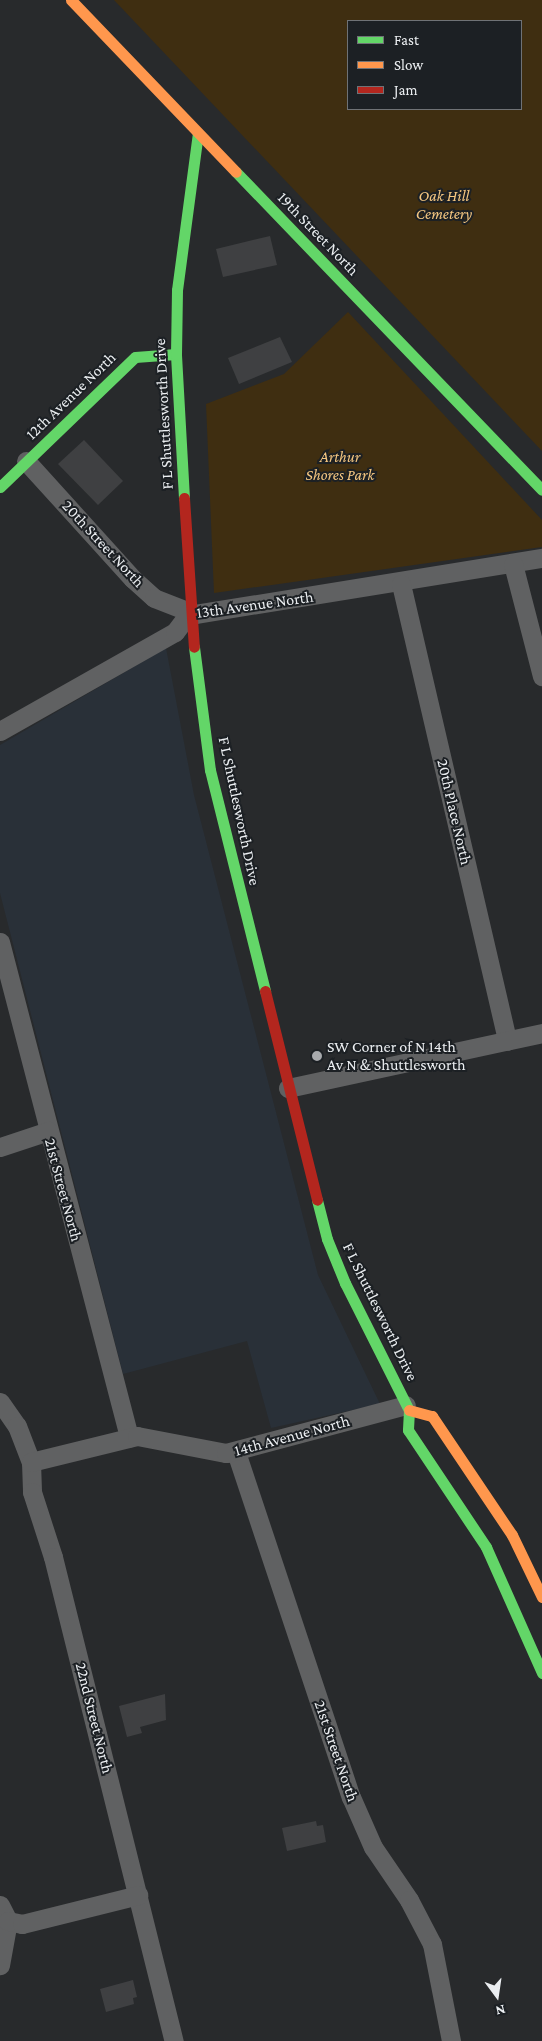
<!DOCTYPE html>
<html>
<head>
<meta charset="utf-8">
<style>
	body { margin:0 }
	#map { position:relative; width:542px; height:2041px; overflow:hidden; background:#282a2c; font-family:"Crimson Pro",serif }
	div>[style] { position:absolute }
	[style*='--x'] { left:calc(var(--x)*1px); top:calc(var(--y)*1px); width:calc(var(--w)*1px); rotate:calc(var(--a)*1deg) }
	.built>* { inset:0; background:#293038 }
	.green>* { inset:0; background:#3f2e11 }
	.building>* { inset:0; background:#3f4042 }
	.street>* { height:19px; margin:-9.5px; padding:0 9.5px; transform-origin:9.5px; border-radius:9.5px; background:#606162 }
	.fast>* { height:11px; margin:-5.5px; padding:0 5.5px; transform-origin:5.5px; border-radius:5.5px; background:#63d668 }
	.slow>* { height:11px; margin:-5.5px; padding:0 5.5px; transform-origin:5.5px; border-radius:5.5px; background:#ff974d }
	.jam>* { height:11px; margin:-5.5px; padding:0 5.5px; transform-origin:5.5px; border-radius:5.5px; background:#b3261e }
	.dots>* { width:14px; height:14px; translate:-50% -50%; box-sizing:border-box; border:2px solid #1c2024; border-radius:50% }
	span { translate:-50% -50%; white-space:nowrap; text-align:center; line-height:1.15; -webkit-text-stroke:4px #1c2024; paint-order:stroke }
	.park-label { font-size:16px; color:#f4c680; font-style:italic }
	.street-label { font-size:16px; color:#ebeef1 }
	.poi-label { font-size:16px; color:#ebeef1 }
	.left { translate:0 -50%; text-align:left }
	.legend { position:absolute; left:347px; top:20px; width:175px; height:90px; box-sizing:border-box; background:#1c2024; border:1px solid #6f7276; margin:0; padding:6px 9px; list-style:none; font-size:15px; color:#ebeef1 }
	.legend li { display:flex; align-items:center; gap:10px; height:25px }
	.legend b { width:25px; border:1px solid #6f7276 }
	.north { position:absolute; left:472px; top:1971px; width:50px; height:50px; -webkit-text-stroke:4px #1c2024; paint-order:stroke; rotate:166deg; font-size:14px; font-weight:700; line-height:20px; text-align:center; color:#ebeef1 }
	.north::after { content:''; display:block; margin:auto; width:18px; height:22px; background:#ebeef1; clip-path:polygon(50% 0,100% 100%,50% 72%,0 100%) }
</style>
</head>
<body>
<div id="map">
	<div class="built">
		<div style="clip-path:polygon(166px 648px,194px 795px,318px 1275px,380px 1404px,271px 1428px,247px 1341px,123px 1374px,0 893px,0 745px)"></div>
	</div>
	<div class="green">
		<div style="clip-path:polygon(evenodd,114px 0,542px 0,542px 451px,114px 0,521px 21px,521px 109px,348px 109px,348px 21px,521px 21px)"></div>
		<div style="clip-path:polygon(348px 312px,542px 520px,542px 547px,214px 593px,206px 404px,284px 374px)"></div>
	</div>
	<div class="building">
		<div style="clip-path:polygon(270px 236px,277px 265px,223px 277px,216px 249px)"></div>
		<div style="clip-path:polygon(280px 337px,292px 362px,239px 384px,228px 358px)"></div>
		<div style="clip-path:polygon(84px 440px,123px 481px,98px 505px,58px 464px)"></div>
		<div style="clip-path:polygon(165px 1694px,166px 1720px,140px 1727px,142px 1733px,127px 1737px,119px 1706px)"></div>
		<div style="clip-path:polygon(316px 1821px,317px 1826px,323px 1825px,326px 1842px,287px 1851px,282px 1828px)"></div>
		<div style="clip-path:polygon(133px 1980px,137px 1997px,133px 1998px,134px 2004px,106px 2012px,100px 1989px)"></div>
	</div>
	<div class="street">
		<div style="--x:26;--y:461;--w:159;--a:47.8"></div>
		<div style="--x:133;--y:579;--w:28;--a:42"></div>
		<div style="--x:154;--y:598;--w:44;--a:21.3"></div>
		<div style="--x:195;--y:614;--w:351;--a:-9.2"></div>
		<div style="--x:513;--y:564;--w:116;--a:75.5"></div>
		<div style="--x:401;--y:584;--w:469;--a:76.9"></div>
		<div style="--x:0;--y:731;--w:201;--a:-29.5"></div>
		<div style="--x:175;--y:632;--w:25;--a:-53"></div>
		<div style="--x:0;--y:942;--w:512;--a:75.39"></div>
		<div style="--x:288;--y:1088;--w:260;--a:-12.2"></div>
		<div style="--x:0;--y:1147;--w:51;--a:-18.4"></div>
		<div style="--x:0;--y:1402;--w:29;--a:55"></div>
		<div style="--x:17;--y:1426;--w:39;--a:69"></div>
		<div style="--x:31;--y:1462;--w:30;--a:88"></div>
		<div style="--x:32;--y:1492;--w:68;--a:72.1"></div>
		<div style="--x:53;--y:1557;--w:499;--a:76"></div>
		<div style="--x:236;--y:1452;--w:364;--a:71.6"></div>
		<div style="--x:351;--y:1797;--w:55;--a:66.3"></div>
		<div style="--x:373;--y:1847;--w:64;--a:55.8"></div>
		<div style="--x:409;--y:1900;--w:50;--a:62.4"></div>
		<div style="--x:432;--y:1944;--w:99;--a:78.9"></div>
		<div style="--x:31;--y:1462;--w:109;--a:-13.8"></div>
		<div style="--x:137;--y:1436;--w:91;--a:10.8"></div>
		<div style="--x:226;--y:1453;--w:186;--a:-14.9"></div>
		<div style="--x:0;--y:1905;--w:18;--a:63"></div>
		<div style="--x:8;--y:1921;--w:45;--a:100.3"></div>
		<div style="--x:8;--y:1921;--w:14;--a:12"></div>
		<div style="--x:22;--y:1924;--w:120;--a:-14"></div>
	</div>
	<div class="fast">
		<div style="--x:236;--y:172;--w:441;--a:46.1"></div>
		<div style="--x:0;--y:487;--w:187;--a:-43.9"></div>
		<div style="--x:135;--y:357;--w:41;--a:-4.2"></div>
		<div style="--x:184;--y:498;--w:144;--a:-93.2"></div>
		<div style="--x:176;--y:354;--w:64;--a:-89.1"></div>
		<div style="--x:177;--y:290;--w:158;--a:-82.4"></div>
		<div style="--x:194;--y:647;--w:124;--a:82.6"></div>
		<div style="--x:210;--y:770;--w:228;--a:76"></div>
		<div style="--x:317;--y:1200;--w:40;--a:75.6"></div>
		<div style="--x:327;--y:1239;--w:48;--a:67.8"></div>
		<div style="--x:345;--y:1283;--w:142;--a:63.3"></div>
		<div style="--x:409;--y:1410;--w:20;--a:93"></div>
		<div style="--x:408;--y:1430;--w:141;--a:56.3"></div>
		<div style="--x:486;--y:1547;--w:138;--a:66"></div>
	</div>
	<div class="slow">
		<div style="--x:71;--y:0;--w:238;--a:46.2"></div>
		<div style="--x:409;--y:1410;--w:24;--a:15"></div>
		<div style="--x:432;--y:1416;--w:143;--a:56.1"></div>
		<div style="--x:512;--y:1535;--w:69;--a:64.2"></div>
	</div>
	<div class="jam">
		<div style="--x:184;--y:498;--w:149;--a:86.2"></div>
		<div style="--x:265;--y:991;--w:215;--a:76"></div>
	</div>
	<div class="dots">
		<div style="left:317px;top:1056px;background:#a7a9ac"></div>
	</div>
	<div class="park-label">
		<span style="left:444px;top:205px">Oak Hill<br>Cemetery</span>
		<span style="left:340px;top:466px">Arthur<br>Shores Park</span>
	</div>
	<div class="street-label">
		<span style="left:318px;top:234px;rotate:46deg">19th Street North</span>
		<span style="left:71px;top:396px;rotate:-44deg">12th Avenue North</span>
		<span style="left:164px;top:414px;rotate:-93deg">F L Shuttlesworth Drive</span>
		<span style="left:103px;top:544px;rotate:47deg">20th Street North</span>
		<span style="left:255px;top:605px;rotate:-8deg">13th Avenue North</span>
		<span style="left:239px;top:811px;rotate:78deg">F L Shuttlesworth Drive</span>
		<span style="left:454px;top:812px;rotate:77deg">20th Place North</span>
		<span style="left:63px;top:1190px;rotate:75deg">21st Street North</span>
		<span style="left:380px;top:1312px;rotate:64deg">F L Shuttlesworth Drive</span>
		<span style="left:292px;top:1436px;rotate:-15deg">14th Avenue North</span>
		<span style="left:94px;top:1718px;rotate:76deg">22nd Street North</span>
		<span style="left:336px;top:1751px;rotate:71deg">21st Street North</span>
	</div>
	<div class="poi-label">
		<span class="left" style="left:327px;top:1056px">SW Corner of N 14th<br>Av N &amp; Shuttlesworth</span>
	</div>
	<ul class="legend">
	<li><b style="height:6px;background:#63d668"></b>Fast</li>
	<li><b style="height:6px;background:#ff974d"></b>Slow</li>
	<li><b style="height:6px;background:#b3261e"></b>Jam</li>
	</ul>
	<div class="north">N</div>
</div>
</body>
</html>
